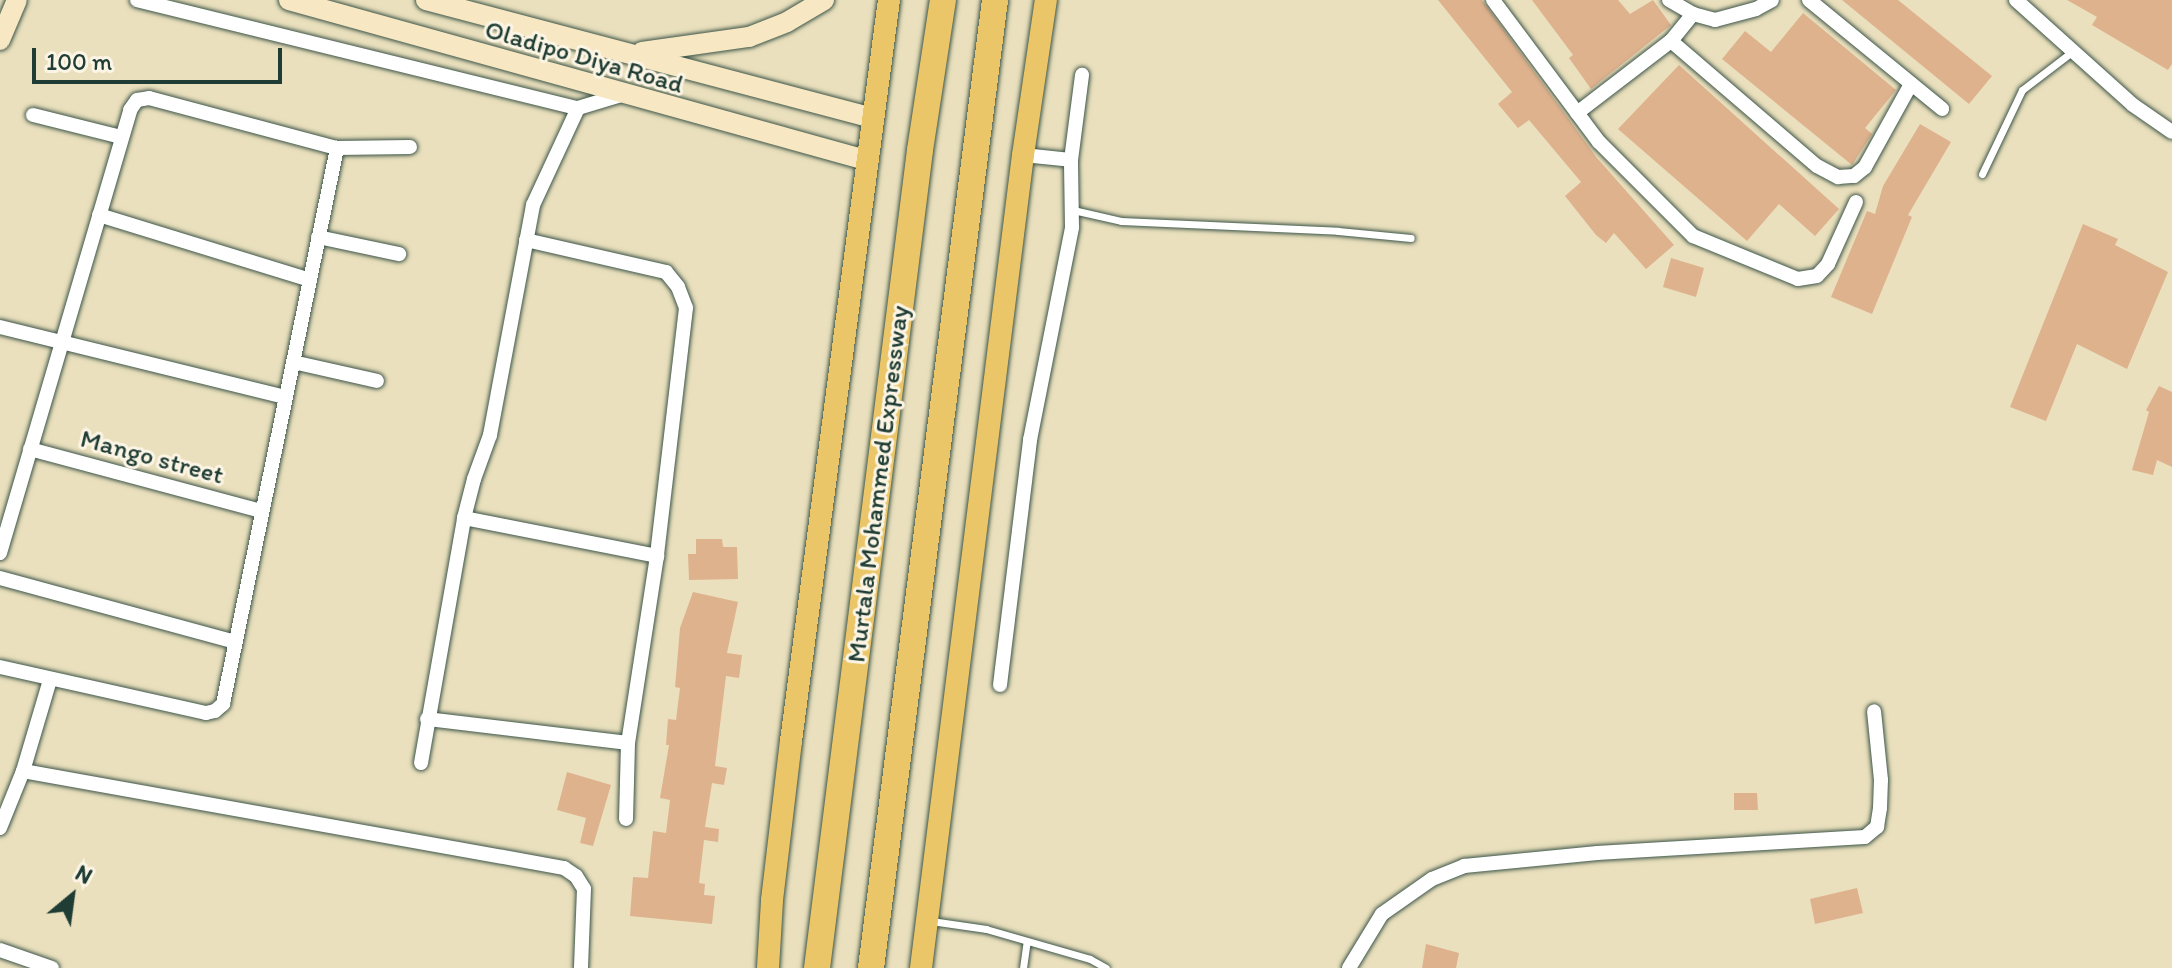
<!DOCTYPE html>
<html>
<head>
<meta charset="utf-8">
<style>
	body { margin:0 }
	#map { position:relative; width:2172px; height:968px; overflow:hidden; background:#eae0bd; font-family:Itim,sans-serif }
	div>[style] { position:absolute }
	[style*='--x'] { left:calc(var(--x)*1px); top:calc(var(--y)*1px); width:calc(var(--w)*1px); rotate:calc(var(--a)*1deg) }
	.building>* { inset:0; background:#dfb28e }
	.roads { filter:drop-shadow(0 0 2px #3d5549) drop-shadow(0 0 2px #3d5549) }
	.lane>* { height:7px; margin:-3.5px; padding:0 3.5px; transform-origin:3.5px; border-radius:3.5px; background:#fff }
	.street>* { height:14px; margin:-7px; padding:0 7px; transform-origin:7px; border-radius:7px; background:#fff }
	.secondary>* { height:20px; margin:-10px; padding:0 10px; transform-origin:10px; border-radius:10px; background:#f7e8c3 }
	.primary>* { height:22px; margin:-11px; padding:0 11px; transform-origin:11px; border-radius:11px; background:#ebc669 }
	.highway>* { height:26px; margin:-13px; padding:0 13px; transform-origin:13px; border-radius:13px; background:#ebc669 }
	span { translate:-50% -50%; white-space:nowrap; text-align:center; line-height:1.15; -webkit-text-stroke:6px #fcf5e5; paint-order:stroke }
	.street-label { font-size:26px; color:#1f3d34 }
	.north { position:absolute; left:32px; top:856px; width:80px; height:80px; -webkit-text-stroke:6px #fcf5e5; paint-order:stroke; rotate:29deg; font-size:22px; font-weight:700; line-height:32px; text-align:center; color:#1f3d34 }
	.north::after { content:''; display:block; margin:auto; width:28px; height:36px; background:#1f3d34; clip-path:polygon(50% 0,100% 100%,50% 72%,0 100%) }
	.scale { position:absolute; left:32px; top:48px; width:250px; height:36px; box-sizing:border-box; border:4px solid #1f3d34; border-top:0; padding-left:10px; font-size:24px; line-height:28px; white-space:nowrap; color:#1f3d34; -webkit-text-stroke:6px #fcf5e5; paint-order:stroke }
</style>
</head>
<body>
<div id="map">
	<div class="building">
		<div style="clip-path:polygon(1438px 0,1482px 0,1597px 158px,1674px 245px,1646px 269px,1614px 233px,1606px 243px,1596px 235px,1565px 196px,1581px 182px,1529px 120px,1518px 128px,1498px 104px,1512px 92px)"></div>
		<div style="clip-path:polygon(1532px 0,1618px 0,1630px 14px,1653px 0,1671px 25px,1591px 89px,1569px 58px,1573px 55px)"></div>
		<div style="clip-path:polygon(1842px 0,1898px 0,1992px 76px,1969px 104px)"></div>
		<div style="clip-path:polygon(2067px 0,2172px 0,2172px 64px,2168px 70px,2092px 25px,2097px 17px)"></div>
		<div style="clip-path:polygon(1803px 13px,1896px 90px,1865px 128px,1872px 134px,1852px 165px,1722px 59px,1745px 31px,1771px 52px)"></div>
		<div style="clip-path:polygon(1679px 65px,1839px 209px,1815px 236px,1779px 204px,1747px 241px,1618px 129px)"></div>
		<div style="clip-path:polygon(1920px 124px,1951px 142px,1908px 215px,1912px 217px,1872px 314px,1831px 297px,1867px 211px,1875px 214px,1883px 186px)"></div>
		<div style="clip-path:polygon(2083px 224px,2118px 239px,2115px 245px,2168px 272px,2127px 369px,2077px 344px,2046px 421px,2010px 407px)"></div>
		<div style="clip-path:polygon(1671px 258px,1704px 268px,1696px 297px,1663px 287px)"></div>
		<div style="clip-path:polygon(2159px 386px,2172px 392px,2172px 467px,2157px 460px,2153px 475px,2132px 470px,2149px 412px,2146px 410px)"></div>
		<div style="clip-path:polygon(696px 539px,722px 539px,723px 547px,737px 547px,738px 579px,689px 580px,688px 554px,696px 554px)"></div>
		<div style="clip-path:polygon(693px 592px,738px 602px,727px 653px,742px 655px,739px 678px,726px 676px,715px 766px,727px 768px,724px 785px,712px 783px,705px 827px,719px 829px,718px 842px,704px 840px,699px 883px,705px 884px,704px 895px,715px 896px,712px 924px,630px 916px,633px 877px,648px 878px,653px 831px,666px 833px,670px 800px,660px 798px,669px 745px,666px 745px,668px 719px,676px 720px,680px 688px,675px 687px,680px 628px)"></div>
		<div style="clip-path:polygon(567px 772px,611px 785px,593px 846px,580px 843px,586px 818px,557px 810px)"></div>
		<div style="clip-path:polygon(1734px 793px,1757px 793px,1758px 810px,1734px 810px)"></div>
		<div style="clip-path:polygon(1857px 888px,1863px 913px,1815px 924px,1810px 899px)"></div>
		<div style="clip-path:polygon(1426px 944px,1459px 953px,1456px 968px,1422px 968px)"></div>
	</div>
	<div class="roads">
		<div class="lane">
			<div style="--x:1982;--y:174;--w:93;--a:-64.5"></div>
			<div style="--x:2022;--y:90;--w:64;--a:-37.4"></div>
			<div style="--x:1073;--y:210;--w:49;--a:12.9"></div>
			<div style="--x:1121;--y:221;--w:217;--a:2.6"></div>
			<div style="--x:1338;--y:231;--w:73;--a:5.5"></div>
			<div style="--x:931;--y:921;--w:56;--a:8.3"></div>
			<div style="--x:986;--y:929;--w:108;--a:16.1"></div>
			<div style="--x:1090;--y:959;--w:18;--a:29"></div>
			<div style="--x:1023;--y:968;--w:27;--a:-82"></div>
		</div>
		<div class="street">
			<div style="--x:137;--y:0;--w:454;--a:13.8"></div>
			<div style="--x:1493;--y:0;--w:177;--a:53.3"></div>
			<div style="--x:1599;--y:142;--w:133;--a:45"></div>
			<div style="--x:1693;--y:236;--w:113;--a:22.3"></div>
			<div style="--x:1798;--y:279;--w:19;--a:-9"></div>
			<div style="--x:1817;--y:276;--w:16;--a:-47"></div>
			<div style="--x:1828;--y:264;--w:68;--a:-65.7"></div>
			<div style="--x:1669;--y:0;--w:28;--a:30"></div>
			<div style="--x:1693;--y:14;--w:23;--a:15"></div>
			<div style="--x:1715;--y:20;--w:42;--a:-15"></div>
			<div style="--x:1756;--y:9;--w:18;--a:-29"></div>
			<div style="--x:1809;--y:0;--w:172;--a:39.3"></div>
			<div style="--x:2016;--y:0;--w:157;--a:41.9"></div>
			<div style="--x:2133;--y:105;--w:47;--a:34.7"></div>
			<div style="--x:1671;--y:41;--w:192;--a:40.6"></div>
			<div style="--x:1817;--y:166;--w:24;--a:28"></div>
			<div style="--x:1838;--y:177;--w:16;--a:-4"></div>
			<div style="--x:1854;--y:176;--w:14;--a:-39"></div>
			<div style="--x:1865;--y:167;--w:95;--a:-61"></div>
			<div style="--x:1577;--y:113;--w:118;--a:-37.5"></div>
			<div style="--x:1671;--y:41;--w:35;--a:-51"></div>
			<div style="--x:33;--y:115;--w:91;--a:14"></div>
			<div style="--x:1023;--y:155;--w:48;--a:5.9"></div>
			<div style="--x:99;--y:215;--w:221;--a:17.1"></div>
			<div style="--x:318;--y:237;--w:83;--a:11.9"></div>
			<div style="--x:526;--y:240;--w:144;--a:12.9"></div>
			<div style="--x:666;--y:272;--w:19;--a:51"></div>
			<div style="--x:678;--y:287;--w:22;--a:69"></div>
			<div style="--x:686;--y:308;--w:250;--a:96.7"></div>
			<div style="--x:657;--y:556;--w:189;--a:98.8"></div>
			<div style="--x:628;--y:743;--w:76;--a:91.5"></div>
			<div style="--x:0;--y:327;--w:293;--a:13.8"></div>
			<div style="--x:293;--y:362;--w:86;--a:12.7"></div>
			<div style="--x:30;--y:449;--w:240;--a:15"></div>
			<div style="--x:464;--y:518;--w:197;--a:11.1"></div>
			<div style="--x:0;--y:553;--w:462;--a:-73.6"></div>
			<div style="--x:130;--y:110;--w:12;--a:-55"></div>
			<div style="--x:137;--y:100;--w:12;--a:-9"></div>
			<div style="--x:149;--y:98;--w:195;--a:14.9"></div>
			<div style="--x:337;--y:148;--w:73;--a:-0.8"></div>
			<div style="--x:0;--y:578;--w:244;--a:15.2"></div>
			<div style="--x:0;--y:667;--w:211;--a:12.6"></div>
			<div style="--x:206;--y:713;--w:9;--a:-13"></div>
			<div style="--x:215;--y:711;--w:11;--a:-41"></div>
			<div style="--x:223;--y:704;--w:568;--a:-78.41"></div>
			<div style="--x:1000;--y:685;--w:247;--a:-83"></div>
			<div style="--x:1030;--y:440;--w:217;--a:-78.8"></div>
			<div style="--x:1072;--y:227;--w:67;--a:-90.9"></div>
			<div style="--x:1071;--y:160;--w:86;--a:-82.6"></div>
			<div style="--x:427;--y:719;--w:202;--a:6.8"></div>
			<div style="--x:421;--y:763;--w:249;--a:-80"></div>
			<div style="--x:464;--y:518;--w:40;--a:-75.6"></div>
			<div style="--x:474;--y:479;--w:47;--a:-70"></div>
			<div style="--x:490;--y:435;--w:234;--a:-79.4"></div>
			<div style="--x:533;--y:205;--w:107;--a:-65.1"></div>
			<div style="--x:578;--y:108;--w:45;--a:-16.8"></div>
			<div style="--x:23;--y:771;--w:550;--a:10.16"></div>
			<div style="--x:564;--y:868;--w:14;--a:34"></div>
			<div style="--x:576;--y:876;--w:15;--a:58"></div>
			<div style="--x:584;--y:889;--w:79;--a:92.2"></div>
			<div style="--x:0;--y:828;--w:61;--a:-68"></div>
			<div style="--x:23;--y:771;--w:95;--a:-73.5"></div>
			<div style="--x:0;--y:950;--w:55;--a:19.1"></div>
			<div style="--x:1349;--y:968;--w:63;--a:-58.6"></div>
			<div style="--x:1382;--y:914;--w:61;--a:-35"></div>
			<div style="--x:1432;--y:879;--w:35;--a:-22"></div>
			<div style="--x:1464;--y:866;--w:134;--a:-5.6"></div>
			<div style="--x:1597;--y:853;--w:268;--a:-3.4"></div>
			<div style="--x:1865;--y:837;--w:16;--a:-40"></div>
			<div style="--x:1877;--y:827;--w:19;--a:-81"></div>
			<div style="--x:1880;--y:808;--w:28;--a:-88"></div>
			<div style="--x:1881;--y:780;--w:69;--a:-95.8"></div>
		</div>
		<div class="secondary">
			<div style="--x:289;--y:0;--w:599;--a:15.5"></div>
			<div style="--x:426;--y:0;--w:461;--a:14.8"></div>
			<div style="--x:0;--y:40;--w:43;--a:-67"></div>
			<div style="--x:642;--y:52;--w:108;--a:-8"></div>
			<div style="--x:749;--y:37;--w:41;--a:-21.5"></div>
			<div style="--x:787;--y:22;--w:43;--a:-30.7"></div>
		</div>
		<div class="primary">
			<div style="--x:768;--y:968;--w:68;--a:-86.6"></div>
			<div style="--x:772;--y:900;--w:160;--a:-83.2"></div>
			<div style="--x:791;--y:741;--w:747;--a:-82.47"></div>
			<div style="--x:921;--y:968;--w:819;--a:-82.85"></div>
			<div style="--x:1023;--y:155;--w:157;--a:-81.6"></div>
		</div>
		<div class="highway">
			<div style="--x:817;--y:968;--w:824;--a:-82.82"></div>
			<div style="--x:920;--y:150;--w:152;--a:-81.3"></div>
			<div style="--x:871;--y:968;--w:976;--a:-82.7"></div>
		</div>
	</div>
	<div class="street-label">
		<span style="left:584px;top:57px;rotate:16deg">Oladipo Diya Road</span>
		<span style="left:152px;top:457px;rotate:15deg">Mango street</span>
		<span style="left:878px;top:484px;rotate:-83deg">Murtala Mohammed Expressway</span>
	</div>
	<div class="north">N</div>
	<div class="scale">100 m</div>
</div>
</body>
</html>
